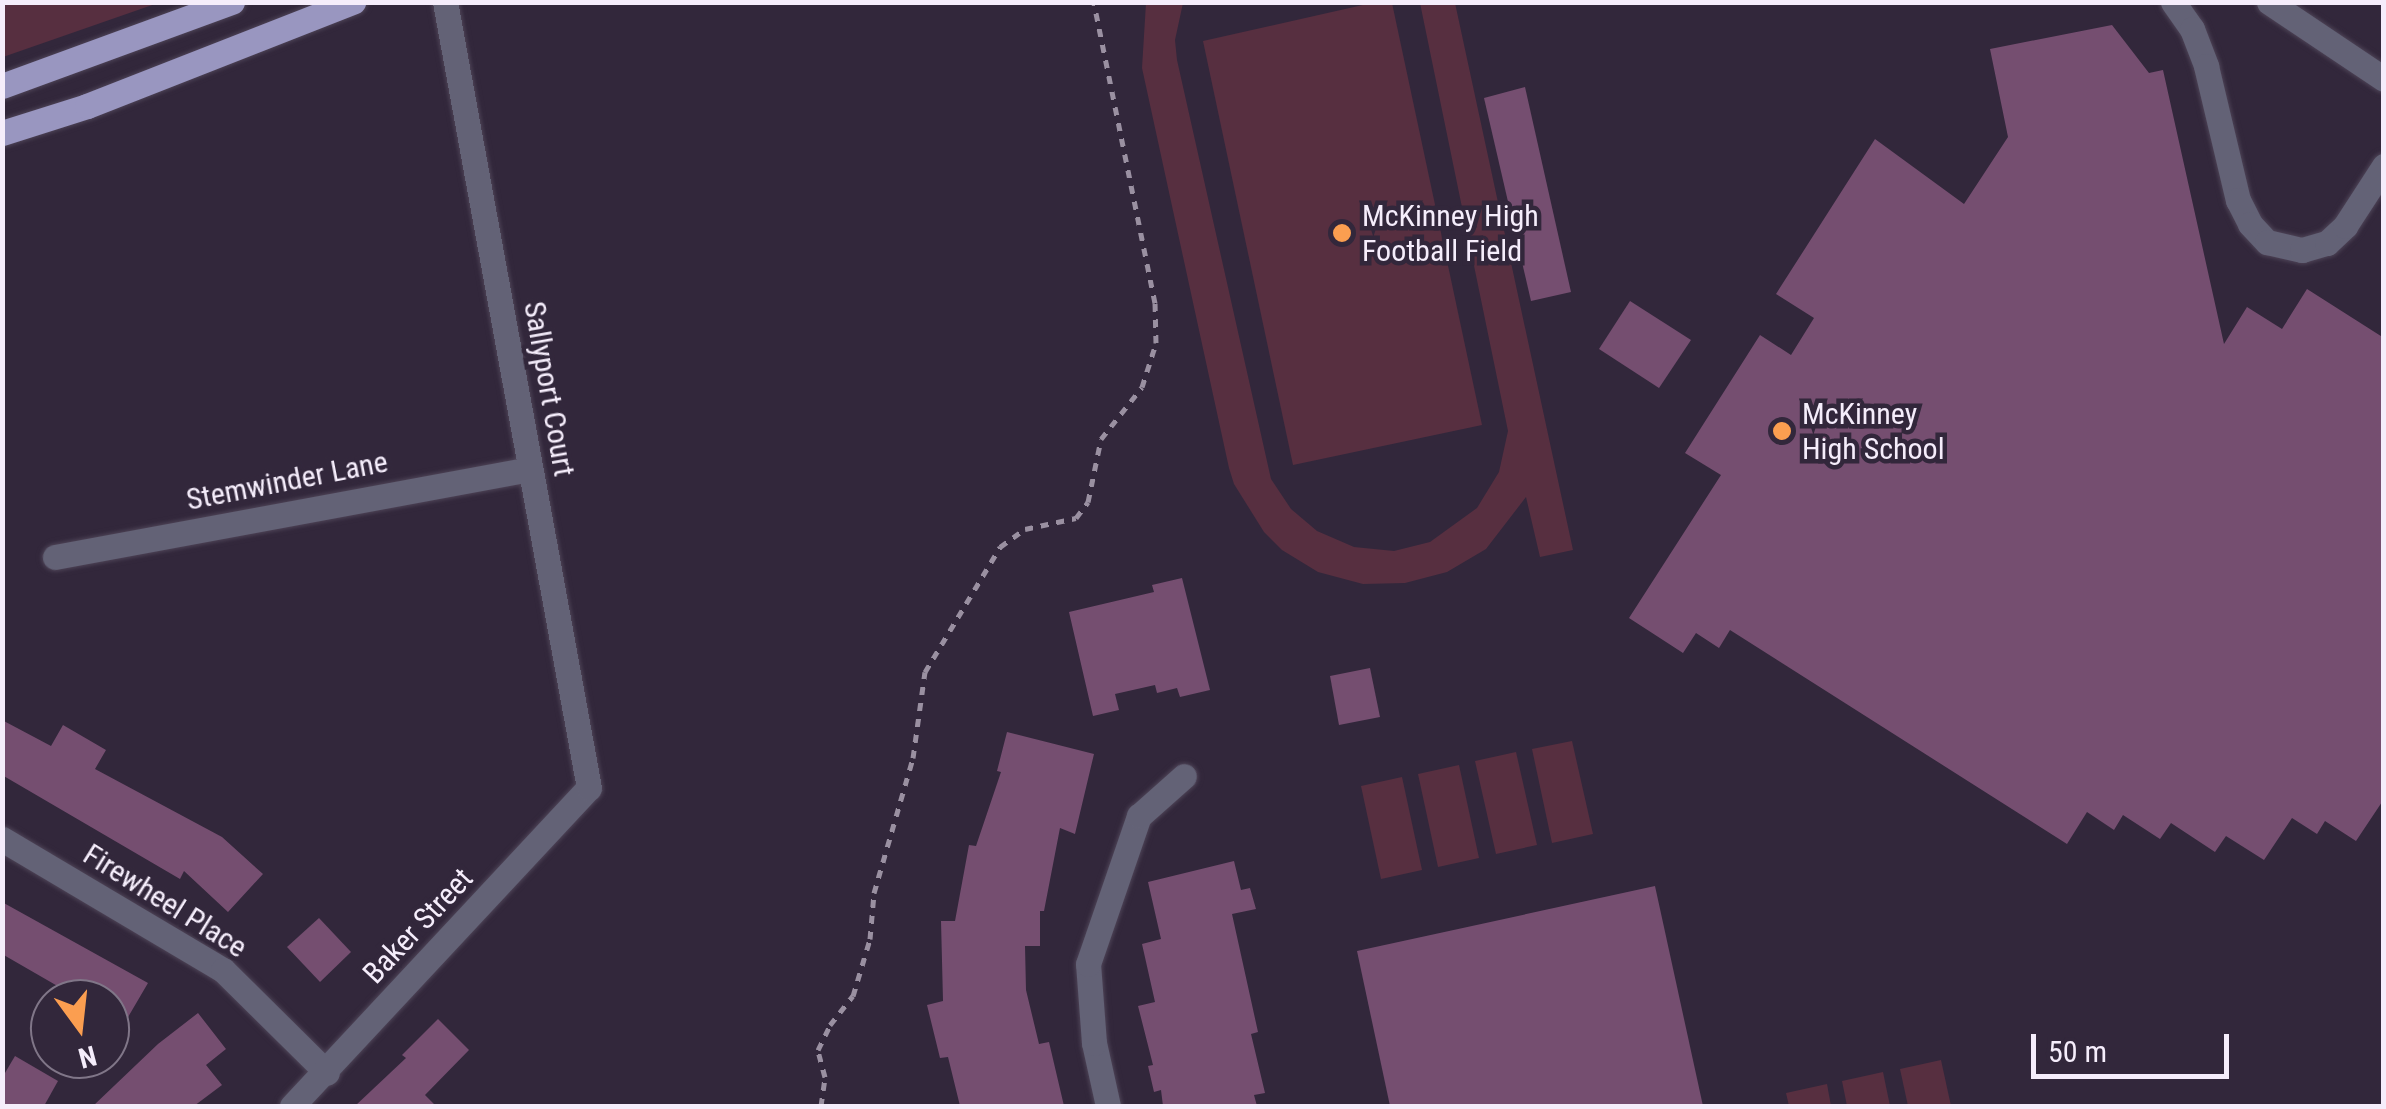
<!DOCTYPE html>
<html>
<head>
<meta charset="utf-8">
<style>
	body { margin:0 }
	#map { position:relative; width:2386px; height:1109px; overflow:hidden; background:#32273b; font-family:"Roboto Condensed",sans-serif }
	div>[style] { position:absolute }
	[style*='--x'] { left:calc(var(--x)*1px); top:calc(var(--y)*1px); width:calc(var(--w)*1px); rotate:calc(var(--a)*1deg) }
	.green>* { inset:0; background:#572f40 }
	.building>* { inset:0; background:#754e70 }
	.path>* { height:5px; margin-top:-2.5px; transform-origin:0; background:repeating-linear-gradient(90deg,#9a90a1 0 8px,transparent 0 16px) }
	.roads { filter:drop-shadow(0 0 2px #4d4356) drop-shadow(0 0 2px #4d4356) }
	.minor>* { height:25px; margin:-12.5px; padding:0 12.5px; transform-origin:12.5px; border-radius:12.5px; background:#636276 }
	.major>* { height:25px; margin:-12.5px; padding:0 12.5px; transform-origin:12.5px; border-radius:12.5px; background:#9996c0 }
	.dots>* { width:28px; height:28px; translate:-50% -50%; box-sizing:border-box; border:5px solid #32273b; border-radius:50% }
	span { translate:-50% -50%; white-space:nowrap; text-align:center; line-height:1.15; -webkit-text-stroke:9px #32273b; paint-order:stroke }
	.poi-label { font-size:30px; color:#f5edfb }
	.left { translate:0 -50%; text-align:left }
	.street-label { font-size:30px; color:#f5edfb }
	.frame { position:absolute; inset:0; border:5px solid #f5edfb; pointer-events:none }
	.north { position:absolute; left:30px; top:979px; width:100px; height:100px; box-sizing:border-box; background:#32273b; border:2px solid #807688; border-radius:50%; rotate:165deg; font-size:28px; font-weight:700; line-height:40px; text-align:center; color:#f5edfb }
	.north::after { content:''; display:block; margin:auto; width:35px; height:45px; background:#fb9e50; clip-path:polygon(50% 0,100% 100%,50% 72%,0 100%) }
	.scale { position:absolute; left:2031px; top:1034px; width:198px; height:45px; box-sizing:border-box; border:5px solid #f5edfb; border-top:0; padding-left:12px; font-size:30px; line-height:35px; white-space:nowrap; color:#f5edfb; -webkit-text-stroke:8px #32273b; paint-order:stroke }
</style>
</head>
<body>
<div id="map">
	<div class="green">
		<div style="clip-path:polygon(3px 2px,158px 2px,158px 3px,3px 57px)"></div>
		<div style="clip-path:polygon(1376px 2px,1392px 3px,1482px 425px,1293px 465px,1203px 41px)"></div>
		<div style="clip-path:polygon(1146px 3px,1183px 3px,1175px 40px,1177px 60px,1271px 479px,1291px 509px,1317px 531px,1354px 547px,1394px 551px,1430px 542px,1477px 508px,1499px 472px,1508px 431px,1420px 3px,1455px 3px,1573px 550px,1540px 557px,1526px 497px,1486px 549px,1447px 572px,1405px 583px,1363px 584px,1318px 572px,1282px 550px,1264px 532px,1234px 484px,1229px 468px,1142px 68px)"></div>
		<div style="clip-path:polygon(1572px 741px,1593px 834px,1552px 843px,1532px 749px)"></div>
		<div style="clip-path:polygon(1516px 752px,1537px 845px,1496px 854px,1475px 761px)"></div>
		<div style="clip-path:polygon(1459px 765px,1479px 858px,1438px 867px,1418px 774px)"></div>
		<div style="clip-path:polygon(1402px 777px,1422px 870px,1381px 879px,1361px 786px)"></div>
		<div style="clip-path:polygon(1941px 1060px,1951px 1106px,1908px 1106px,1900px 1069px)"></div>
		<div style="clip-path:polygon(1883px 1072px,1890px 1106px,1847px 1106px,1842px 1081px)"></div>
		<div style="clip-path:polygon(1827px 1084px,1831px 1106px,1789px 1106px,1786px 1093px)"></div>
	</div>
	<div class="building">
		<div style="clip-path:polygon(2112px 25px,2149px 73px,2163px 70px,2224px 344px,2247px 307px,2282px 329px,2307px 289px,2384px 338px,2384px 799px,2356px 841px,2325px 821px,2317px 834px,2292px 818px,2264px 860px,2226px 836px,2215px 852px,2171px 823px,2160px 839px,2123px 815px,2114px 830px,2087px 812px,2067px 844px,1730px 630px,1719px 648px,1696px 633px,1683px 653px,1629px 618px,1721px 475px,1685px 453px,1760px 335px,1791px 355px,1814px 318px,1776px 294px,1875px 139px,1964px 204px,2008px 137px,1990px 49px)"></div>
		<div style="clip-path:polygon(1525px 87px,1571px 292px,1531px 301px,1484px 98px)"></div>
		<div style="clip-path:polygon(1630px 301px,1691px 340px,1659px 388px,1599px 349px)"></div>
		<div style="clip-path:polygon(1182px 578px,1210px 690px,1180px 697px,1177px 688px,1157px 693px,1155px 685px,1115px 694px,1119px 710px,1093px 716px,1069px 612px,1154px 592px,1152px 585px)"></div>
		<div style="clip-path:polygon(1370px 668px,1380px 717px,1339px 725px,1330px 676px)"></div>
		<div style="clip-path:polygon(2px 720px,51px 746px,63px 725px,106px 750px,95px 769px,222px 837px,263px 874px,228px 912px,184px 871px,180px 879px,2px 775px)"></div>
		<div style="clip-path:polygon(1007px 732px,1094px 754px,1075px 834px,1060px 828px,1044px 911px,1040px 911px,1040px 946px,1025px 946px,1026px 990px,1039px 1044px,1049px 1042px,1064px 1106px,960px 1106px,948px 1057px,940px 1058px,927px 1005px,943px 1001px,941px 921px,955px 921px,969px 845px,976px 846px,1001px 772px,997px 771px)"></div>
		<div style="clip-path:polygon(1234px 861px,1241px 890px,1250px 888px,1256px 909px,1232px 914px,1258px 1032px,1251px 1034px,1265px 1093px,1254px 1095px,1257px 1106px,1163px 1106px,1161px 1090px,1154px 1092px,1148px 1066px,1153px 1065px,1138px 1006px,1155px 1002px,1142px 944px,1161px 939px,1148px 882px)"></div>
		<div style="clip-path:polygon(1655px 886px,1703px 1106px,1390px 1106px,1357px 951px)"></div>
		<div style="clip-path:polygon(2px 902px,148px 983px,124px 1024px,110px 1016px,110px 999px,80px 999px,2px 954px)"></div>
		<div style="clip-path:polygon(319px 918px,351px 952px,320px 982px,287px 947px)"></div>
		<div style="clip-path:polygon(198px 1013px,226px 1049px,206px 1065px,222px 1085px,194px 1106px,93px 1106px,158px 1044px)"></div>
		<div style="clip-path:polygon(438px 1019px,469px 1050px,425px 1095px,436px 1106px,355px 1106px,406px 1058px,402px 1055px)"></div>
		<div style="clip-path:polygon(15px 1056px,58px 1081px,44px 1106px,2px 1106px,2px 1078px)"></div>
	</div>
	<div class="path">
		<div style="--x:821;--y:1106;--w:29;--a:-82"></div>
		<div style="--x:825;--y:1077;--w:28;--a:-105"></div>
		<div style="--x:818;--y:1050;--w:28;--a:-64"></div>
		<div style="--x:830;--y:1025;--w:37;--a:-52"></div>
		<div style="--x:853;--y:996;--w:59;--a:-73.4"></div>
		<div style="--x:870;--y:939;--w:46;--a:-85"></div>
		<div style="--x:874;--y:893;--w:141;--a:-73.9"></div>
		<div style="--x:913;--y:758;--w:87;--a:-82.1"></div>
		<div style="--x:925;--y:672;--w:146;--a:-59"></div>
		<div style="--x:1000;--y:547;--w:31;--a:-36"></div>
		<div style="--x:1025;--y:529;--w:52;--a:-12.2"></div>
		<div style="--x:1076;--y:518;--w:20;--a:-53"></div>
		<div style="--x:1088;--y:502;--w:64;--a:-78.3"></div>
		<div style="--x:1101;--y:439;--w:66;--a:-51.7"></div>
		<div style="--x:1142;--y:387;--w:46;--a:-72.3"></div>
		<div style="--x:1156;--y:343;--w:40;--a:-91.4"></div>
		<div style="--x:1155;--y:303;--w:307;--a:-101.5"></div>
	</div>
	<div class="roads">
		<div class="minor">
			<div style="--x:2173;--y:2;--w:33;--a:55"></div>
			<div style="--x:2192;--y:29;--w:40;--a:69"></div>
			<div style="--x:2206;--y:66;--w:138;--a:76.6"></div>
			<div style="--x:2238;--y:200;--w:27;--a:63"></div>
			<div style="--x:2250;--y:224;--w:25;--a:47"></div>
			<div style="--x:2267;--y:242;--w:36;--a:13"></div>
			<div style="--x:2302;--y:250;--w:26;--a:-16"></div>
			<div style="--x:2327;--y:243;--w:25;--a:-43"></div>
			<div style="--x:2345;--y:226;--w:72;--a:-57"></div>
			<div style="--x:2269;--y:2;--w:138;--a:33.8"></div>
			<div style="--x:55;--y:557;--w:483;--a:-10.5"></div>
			<div style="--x:2;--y:839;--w:257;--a:30.7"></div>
			<div style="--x:223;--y:970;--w:146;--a:44.7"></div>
			<div style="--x:292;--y:1106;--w:435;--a:-47"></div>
			<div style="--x:589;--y:788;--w:799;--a:-100.38"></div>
			<div style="--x:1108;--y:1106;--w:65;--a:-102.5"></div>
			<div style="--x:1094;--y:1043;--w:79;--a:-94.3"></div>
			<div style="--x:1088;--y:964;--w:157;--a:-71"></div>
			<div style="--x:1139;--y:816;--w:60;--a:-41.6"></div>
		</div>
		<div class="major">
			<div style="--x:2;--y:86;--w:245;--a:-20.1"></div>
			<div style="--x:2;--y:133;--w:89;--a:-17.6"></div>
			<div style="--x:87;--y:106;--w:286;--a:-21.4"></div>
		</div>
	</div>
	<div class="dots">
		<div style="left:1342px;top:233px;background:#fb9e50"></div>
		<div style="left:1782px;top:431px;background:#fb9e50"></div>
	</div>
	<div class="poi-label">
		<span class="left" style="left:1362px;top:233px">McKinney High<br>Football Field</span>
		<span class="left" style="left:1802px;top:431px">McKinney<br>High School</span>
	</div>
	<div class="street-label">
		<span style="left:549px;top:389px;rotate:80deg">Sallyport Court</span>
		<span style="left:287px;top:481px;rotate:-11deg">Stemwinder Lane</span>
		<span style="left:165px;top:901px;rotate:32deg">Firewheel Place</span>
		<span style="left:418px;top:926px;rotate:-47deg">Baker Street</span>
	</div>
	<div class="frame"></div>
	<div class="north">N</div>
	<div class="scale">50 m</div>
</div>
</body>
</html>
